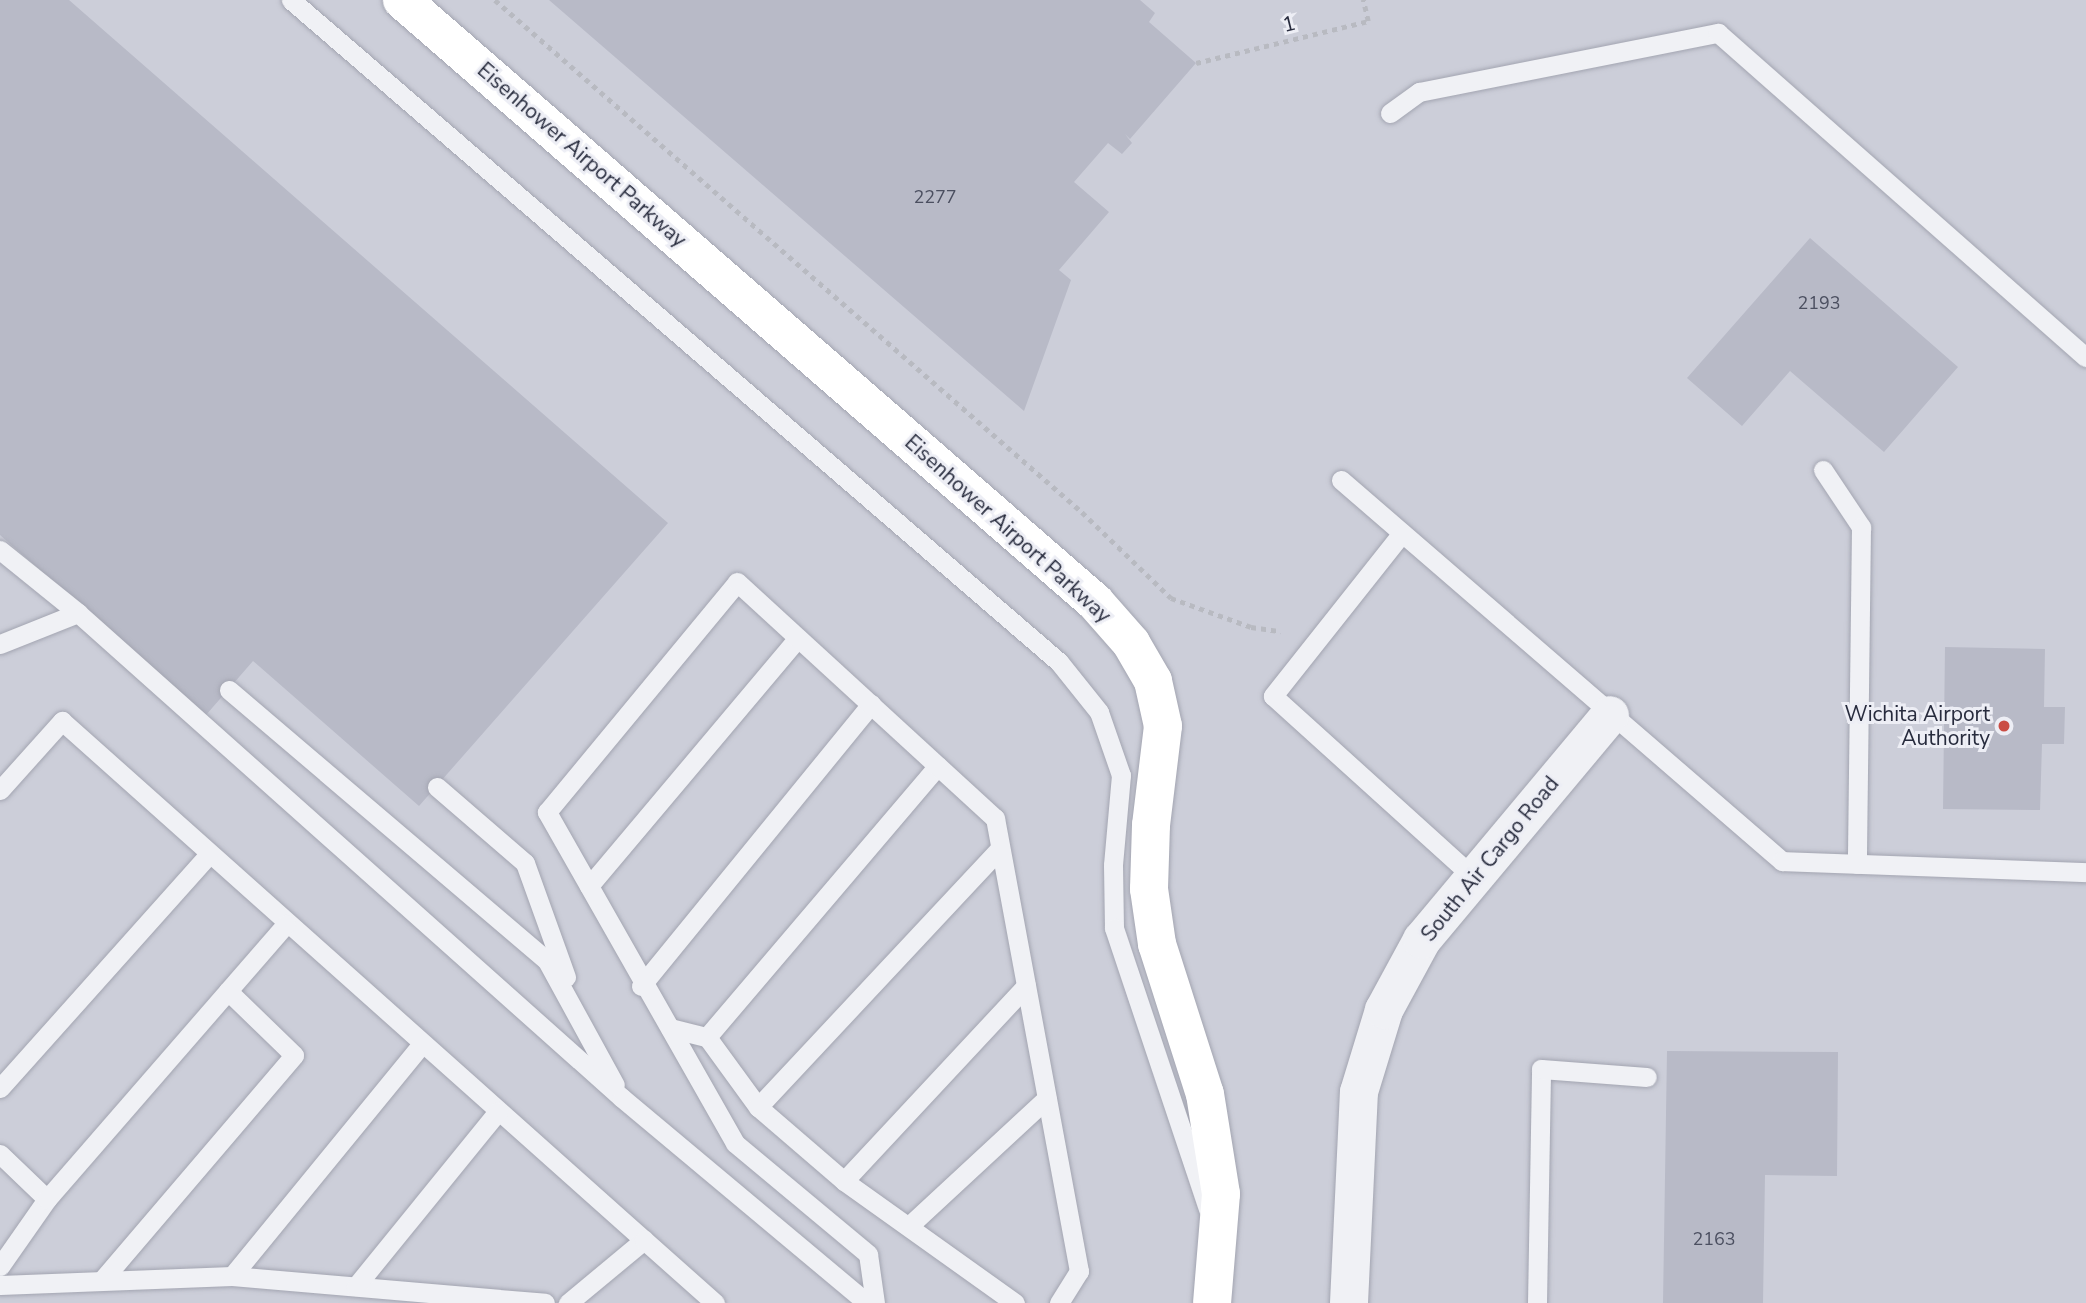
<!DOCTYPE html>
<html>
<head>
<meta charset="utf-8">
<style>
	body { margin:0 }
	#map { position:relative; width:2086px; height:1303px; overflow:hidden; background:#dedfe7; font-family:"Nunito Sans",sans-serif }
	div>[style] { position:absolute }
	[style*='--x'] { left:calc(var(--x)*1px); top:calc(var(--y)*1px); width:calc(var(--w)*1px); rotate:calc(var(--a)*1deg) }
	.built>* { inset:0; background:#ccced9 }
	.building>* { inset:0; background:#b8bac7 }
	.path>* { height:4.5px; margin-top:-2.25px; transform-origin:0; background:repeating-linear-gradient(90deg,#b8bac1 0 5px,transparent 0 10px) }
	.roads { filter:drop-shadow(0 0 2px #a3a5b1) drop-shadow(0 0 2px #a3a5b1) }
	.service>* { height:19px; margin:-9.5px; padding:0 9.5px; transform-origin:9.5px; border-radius:9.5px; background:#f0f1f5 }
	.minor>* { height:38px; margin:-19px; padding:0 19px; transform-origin:19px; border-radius:19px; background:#f0f1f5 }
	.secondary>* { height:38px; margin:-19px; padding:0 19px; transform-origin:19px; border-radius:19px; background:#fff }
	.dots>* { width:19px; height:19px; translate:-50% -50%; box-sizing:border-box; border:4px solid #edeef5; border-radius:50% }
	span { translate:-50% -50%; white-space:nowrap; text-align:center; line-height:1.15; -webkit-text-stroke:6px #edeef5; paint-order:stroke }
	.number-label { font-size:18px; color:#4b4f60 }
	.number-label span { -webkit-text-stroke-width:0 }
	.street-label { font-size:21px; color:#272b3d }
	.poi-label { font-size:21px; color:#272b3d }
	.right { translate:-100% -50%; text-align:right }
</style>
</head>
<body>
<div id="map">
	<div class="built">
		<div style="clip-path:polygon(0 0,2086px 0,2086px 1303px,0 1303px)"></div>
	</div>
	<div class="building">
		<div style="clip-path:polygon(0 0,69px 0,668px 523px,419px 806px,253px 661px,206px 715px,0 535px)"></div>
		<div style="clip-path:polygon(549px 0,1140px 0,1155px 13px,1149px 22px,1196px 63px,1130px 139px,1125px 134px,1132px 143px,1122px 154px,1108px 143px,1074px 182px,1109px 212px,1059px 270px,1071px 280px,1024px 411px)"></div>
		<div style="clip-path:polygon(1810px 238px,1958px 367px,1884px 452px,1790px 371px,1742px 426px,1687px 378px)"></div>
		<div style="clip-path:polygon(1945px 647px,2045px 649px,2044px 707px,2065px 707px,2064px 744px,2042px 744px,2040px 810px,1943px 809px)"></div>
		<div style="clip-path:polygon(1667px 1051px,1838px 1052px,1837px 1176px,1765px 1175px,1763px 1303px,1663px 1303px)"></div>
	</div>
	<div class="path">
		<div style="--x:495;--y:0;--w:779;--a:41.1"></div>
		<div style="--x:1082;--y:512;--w:124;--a:44"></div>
		<div style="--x:1171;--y:598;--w:85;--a:19.9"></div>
		<div style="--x:1251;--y:627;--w:30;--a:8"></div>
		<div style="--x:1196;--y:63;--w:177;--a:-13.7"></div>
		<div style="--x:1368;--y:21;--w:22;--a:-103"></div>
	</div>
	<div class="roads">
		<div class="service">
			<div style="--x:291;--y:0;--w:1014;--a:40.76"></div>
			<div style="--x:1059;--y:662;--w:64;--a:51.3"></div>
			<div style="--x:1099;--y:712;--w:67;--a:70.8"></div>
			<div style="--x:1121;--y:775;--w:90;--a:95.1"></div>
			<div style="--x:1113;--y:865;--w:63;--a:89.1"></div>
			<div style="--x:1114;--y:928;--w:296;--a:71.5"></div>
			<div style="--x:1390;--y:113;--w:36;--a:-36"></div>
			<div style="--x:1419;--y:92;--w:305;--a:-11.2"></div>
			<div style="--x:1718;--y:33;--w:490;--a:41.4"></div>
			<div style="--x:1823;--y:470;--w:69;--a:56.3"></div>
			<div style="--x:1861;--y:527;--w:337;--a:90.7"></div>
			<div style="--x:1341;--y:480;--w:583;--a:40.83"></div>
			<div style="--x:1782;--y:861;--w:304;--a:2.1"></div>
			<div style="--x:1402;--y:533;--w:208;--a:128.4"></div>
			<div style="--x:1273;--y:696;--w:268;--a:42.1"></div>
			<div style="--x:0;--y:550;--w:100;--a:38.9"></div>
			<div style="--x:78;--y:613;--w:729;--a:41.72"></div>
			<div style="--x:622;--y:1098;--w:319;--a:39.9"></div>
			<div style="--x:0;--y:644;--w:84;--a:-21.7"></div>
			<div style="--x:229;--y:690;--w:418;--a:40.4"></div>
			<div style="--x:547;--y:961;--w:141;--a:61.3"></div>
			<div style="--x:437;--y:787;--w:116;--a:40.8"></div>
			<div style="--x:525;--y:863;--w:121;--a:70.2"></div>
			<div style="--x:0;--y:790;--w:93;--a:-48.1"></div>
			<div style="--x:62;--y:721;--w:780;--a:41.73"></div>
			<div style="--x:644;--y:1240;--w:99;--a:140.3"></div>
			<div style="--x:589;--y:886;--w:324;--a:-49.9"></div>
			<div style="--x:641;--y:986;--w:364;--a:-50.8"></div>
			<div style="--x:670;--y:1028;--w:38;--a:14"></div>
			<div style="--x:707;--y:1037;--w:87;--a:53.9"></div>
			<div style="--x:758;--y:1107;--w:113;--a:40.7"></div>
			<div style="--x:844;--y:1181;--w:210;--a:35.5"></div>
			<div style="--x:707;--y:1037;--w:356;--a:-49.6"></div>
			<div style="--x:0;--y:1088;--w:312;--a:-48.2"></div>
			<div style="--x:758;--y:1107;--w:354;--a:-46.9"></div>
			<div style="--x:0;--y:1154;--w:65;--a:43.8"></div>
			<div style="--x:47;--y:1199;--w:82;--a:125"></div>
			<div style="--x:844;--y:1181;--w:267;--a:-47"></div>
			<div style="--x:47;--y:1199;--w:364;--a:-49"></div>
			<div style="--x:911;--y:1224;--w:185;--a:-42.8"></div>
			<div style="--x:644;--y:1240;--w:95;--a:41.6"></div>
			<div style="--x:232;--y:1276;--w:300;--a:-50.7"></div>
			<div style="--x:103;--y:1279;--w:294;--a:-49.5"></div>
			<div style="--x:294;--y:1055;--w:92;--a:-135.9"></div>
			<div style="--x:0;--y:1285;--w:232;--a:-2.2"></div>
			<div style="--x:232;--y:1276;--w:314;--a:4.9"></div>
			<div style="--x:356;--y:1286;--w:225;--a:-50.9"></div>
			<div style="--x:875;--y:1303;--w:49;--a:-98.1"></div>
			<div style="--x:868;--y:1254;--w:173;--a:-140.2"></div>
			<div style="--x:735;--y:1143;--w:381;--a:-119.6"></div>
			<div style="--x:547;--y:812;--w:298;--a:-50.4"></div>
			<div style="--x:737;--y:582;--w:350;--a:42.5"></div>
			<div style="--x:995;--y:818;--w:461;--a:79.5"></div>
			<div style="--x:1079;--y:1271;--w:38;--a:122"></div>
			<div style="--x:1537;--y:1303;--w:234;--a:-89"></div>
			<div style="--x:1541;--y:1069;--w:106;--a:4.3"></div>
		</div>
		<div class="minor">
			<div style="--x:1349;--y:1303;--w:211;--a:-87.3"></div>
			<div style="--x:1359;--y:1092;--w:86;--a:-73"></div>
			<div style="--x:1384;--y:1010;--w:80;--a:-61.5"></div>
			<div style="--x:1422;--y:940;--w:293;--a:-50.1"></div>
		</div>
		<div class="secondary">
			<div style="--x:402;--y:0;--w:918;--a:40.98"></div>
			<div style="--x:1095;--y:602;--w:55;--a:48.7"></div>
			<div style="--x:1131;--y:643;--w:44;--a:59.9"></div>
			<div style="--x:1153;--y:681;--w:46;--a:77.5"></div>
			<div style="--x:1163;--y:726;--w:100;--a:96.9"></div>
			<div style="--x:1151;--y:825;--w:64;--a:91.8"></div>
			<div style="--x:1149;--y:889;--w:56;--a:81.7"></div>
			<div style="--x:1157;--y:944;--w:157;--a:72.3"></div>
			<div style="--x:1205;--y:1094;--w:101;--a:80.9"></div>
			<div style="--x:1221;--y:1194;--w:109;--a:94.7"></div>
		</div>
	</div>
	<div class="dots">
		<div style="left:2004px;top:726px;background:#ca4d44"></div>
	</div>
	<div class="number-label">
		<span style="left:935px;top:197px">2277</span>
		<span style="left:1819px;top:303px">2193</span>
		<span style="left:1714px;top:1239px">2163</span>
	</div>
	<div class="street-label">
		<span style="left:1289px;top:24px;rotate:-14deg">1</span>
		<span style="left:582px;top:155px;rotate:41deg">Eisenhower Airport Parkway</span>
		<span style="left:1008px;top:529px;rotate:42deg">Eisenhower Airport Parkway</span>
		<span style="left:1490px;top:859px;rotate:-51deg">South Air Cargo Road</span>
	</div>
	<div class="poi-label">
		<span class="right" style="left:1990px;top:726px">Wichita Airport<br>Authority</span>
	</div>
</div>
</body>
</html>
